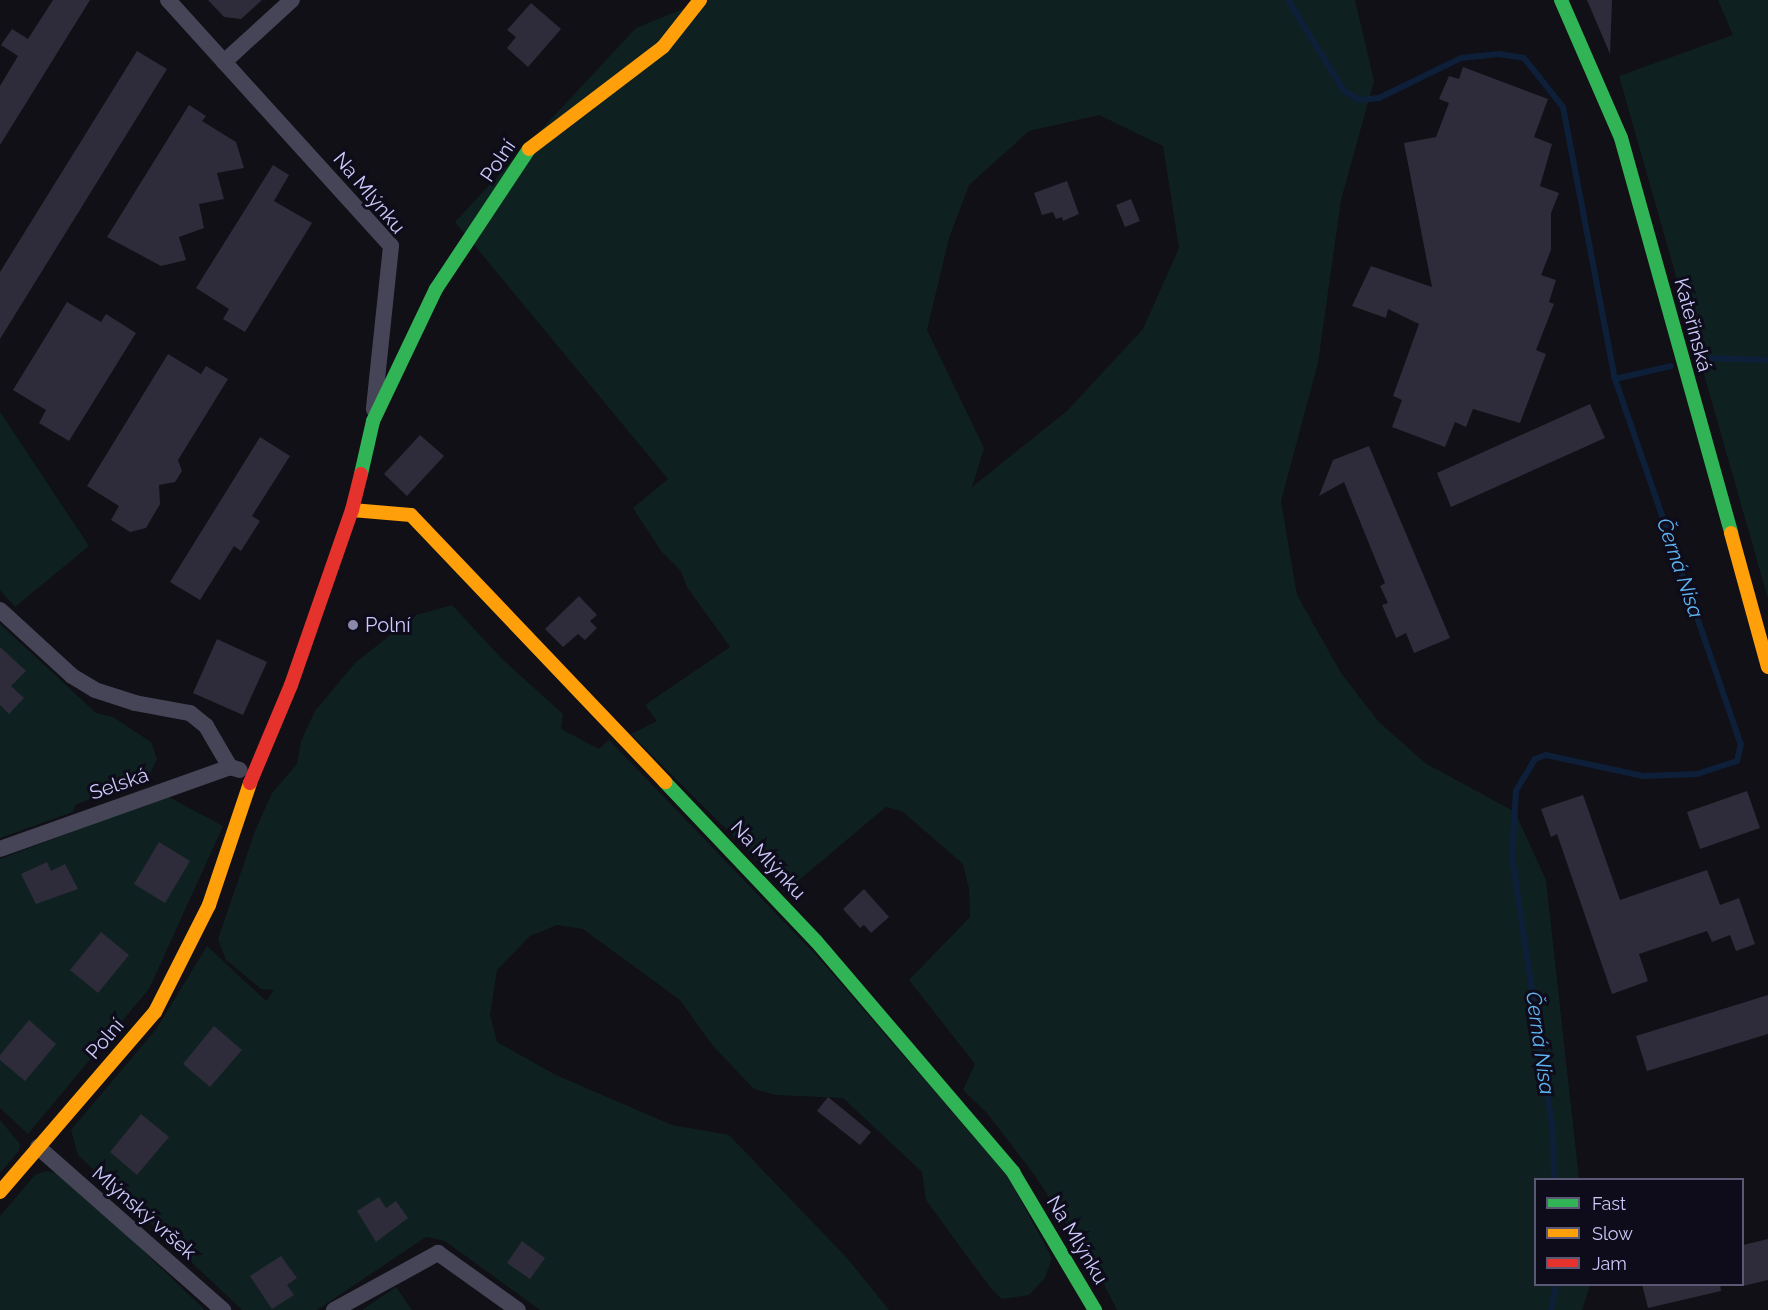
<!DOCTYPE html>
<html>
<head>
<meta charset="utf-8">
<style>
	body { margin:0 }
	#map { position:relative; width:1768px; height:1310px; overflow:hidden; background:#101016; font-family:Raleway,sans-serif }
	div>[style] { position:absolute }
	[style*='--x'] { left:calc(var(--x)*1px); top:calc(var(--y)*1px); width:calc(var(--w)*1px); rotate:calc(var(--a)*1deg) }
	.green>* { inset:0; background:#0f2020 }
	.stream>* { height:6px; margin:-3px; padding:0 3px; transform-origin:3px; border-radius:3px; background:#0e2039 }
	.building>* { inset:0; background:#2e2c3a }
	.street>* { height:16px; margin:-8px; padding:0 8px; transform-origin:8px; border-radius:8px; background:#454557 }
	.fast>* { height:14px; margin:-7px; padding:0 7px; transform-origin:7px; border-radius:7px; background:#30b455 }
	.slow>* { height:14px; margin:-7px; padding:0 7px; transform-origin:7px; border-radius:7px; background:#ff9f0a }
	.jam>* { height:14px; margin:-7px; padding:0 7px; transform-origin:7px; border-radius:7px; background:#e5322d }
	.dots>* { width:16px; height:16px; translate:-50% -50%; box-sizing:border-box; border:3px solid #0e0c1a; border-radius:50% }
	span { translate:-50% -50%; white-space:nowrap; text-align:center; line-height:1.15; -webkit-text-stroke:6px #0e0c1a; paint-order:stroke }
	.street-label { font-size:20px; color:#ccc9fb }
	.poi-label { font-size:20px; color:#ccc9fb }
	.left { translate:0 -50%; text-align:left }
	.water-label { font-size:21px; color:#5eb5f3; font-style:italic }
	.legend { position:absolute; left:1534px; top:1178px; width:210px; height:108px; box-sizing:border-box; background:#0e0c1a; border:2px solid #5a5874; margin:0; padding:8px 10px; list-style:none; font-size:18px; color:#ccc9fb }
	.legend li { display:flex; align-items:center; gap:12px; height:30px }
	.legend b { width:30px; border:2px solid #5a5874 }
</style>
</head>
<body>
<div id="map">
	<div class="green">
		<div style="clip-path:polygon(evenodd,705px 0,1355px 0,1374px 81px,1341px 200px,1318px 363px,1281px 501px,1297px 595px,1341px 673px,1378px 721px,1425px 763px,1515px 812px,1546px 880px,1579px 1179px,1536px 1180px,1536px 1284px,1590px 1285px,1582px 1310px,1117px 1310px,1095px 1267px,1033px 1173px,987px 1113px,963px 1090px,975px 1064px,909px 980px,970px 917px,969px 889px,963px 864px,903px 812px,886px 807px,787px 890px,631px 734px,657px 721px,645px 705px,730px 647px,687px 587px,681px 571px,661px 551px,633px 508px,668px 479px,455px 222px,636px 28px,705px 0,1099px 115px,1163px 146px,1179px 248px,1143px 329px,1067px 411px,972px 487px,984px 448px,927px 330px,949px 238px,969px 185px,1029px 131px,1099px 115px)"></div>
		<div style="clip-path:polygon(1718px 0,1768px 0,1768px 599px,1619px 76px,1733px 35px)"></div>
		<div style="clip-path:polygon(0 412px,89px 546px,15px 607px,0 590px)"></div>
		<div style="clip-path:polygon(452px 605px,503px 660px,563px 714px,561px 729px,599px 749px,609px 740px,817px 956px,1007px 1175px,1052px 1258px,1045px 1278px,1029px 1295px,1002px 1299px,989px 1286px,926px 1200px,922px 1172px,843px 1098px,776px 1095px,754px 1089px,713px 1046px,680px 1000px,583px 929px,557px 925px,530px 936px,497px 970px,490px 1015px,497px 1042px,556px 1075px,672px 1125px,729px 1135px,847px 1258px,889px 1310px,540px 1310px,445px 1241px,426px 1237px,317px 1310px,242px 1310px,78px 1155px,71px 1130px,157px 1028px,207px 946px,266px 1001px,274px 990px,261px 989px,226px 960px,218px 939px,255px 831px,272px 793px,297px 764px,301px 741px,315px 711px,356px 662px,388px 637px,402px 619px)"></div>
		<div style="clip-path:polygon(0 624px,96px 713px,113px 717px,151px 742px,157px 759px,148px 777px,75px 805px,73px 812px,0 838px)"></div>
		<div style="clip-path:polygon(167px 796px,223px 826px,149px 989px,28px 1134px,0 1108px,0 859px)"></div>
		<div style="clip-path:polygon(0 1120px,20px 1144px,19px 1151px,0 1173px)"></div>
		<div style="clip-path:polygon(47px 1171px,64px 1175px,205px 1310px,0 1310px,0 1216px,35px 1175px)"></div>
		<div style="clip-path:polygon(396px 1287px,412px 1310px,362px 1310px)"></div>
	</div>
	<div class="stream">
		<div style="--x:1288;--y:0;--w:107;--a:58.4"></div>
		<div style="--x:1344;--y:91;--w:18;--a:29"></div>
		<div style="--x:1360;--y:100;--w:19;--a:-6"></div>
		<div style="--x:1379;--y:98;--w:91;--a:-26"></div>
		<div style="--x:1461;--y:58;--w:38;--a:-6"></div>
		<div style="--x:1499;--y:54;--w:25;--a:9"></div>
		<div style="--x:1524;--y:58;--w:63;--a:51.5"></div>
		<div style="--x:1563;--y:107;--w:277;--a:79.2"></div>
		<div style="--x:1615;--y:379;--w:386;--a:71"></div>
		<div style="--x:1741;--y:744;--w:17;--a:103"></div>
		<div style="--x:1737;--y:761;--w:42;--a:162"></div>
		<div style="--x:1697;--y:774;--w:54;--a:177.9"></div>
		<div style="--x:1643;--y:776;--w:99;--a:-167.8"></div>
		<div style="--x:1546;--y:755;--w:12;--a:160"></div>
		<div style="--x:1535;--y:759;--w:37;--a:121"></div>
		<div style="--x:1516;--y:791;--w:66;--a:93.5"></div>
		<div style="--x:1512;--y:857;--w:278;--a:81.5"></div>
		<div style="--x:1553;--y:1132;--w:48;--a:88.8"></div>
		<div style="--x:1700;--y:358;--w:68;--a:1.7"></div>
		<div style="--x:1615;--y:379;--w:57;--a:-13.1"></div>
		<div style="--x:1551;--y:1310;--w:26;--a:-79"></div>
	</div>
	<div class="building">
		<div style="clip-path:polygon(53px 0,90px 0,0 145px,0 86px,18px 56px,1px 45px,12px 29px,28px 39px)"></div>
		<div style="clip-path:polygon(208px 0,262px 0,241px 19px,224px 17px)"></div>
		<div style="clip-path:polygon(1587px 0,1612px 0,1610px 54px)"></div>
		<div style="clip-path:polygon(531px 3px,561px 29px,528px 67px,507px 48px,516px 37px,507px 30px)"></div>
		<div style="clip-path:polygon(137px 51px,167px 69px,0 339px,0 272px)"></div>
		<div style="clip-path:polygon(1463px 67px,1548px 99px,1534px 137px,1552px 144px,1540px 186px,1559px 193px,1551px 213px,1551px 250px,1541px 275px,1556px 280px,1549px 302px,1554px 304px,1536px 350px,1546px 354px,1520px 423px,1473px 409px,1466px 427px,1455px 422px,1445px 447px,1392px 427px,1402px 400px,1393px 396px,1419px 324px,1388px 309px,1386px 318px,1352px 306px,1371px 266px,1432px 287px,1404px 143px,1436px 137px,1449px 103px,1439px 99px,1449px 76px,1459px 79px)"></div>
		<div style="clip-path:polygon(189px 105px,206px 116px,202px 121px,236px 142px,244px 168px,217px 173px,224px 199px,199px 204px,204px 228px,179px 237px,186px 260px,161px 266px,107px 237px)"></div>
		<div style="clip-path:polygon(273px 165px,289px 175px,274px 201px,312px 223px,245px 332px,223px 319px,229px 309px,196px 288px)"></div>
		<div style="clip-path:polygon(1067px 181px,1079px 214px,1063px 221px,1062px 217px,1056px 219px,1053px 212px,1042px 215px,1034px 193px)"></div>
		<div style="clip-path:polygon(1131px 199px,1140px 221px,1125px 227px,1116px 205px)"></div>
		<div style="clip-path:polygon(67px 302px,101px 322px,106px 314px,136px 333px,69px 441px,39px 423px,46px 410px,13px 390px)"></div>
		<div style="clip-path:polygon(168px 354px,201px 374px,206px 366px,228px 379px,178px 460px,182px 471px,175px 482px,159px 485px,160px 504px,146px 528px,130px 532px,111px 520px,119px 506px,87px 486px)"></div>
		<div style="clip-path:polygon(1590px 404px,1605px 438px,1451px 507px,1437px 473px)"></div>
		<div style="clip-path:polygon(420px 435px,444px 456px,407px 496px,384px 474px)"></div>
		<div style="clip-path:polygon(260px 437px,290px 456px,252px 516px,260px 521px,241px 551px,234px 546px,200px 600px,170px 582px)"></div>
		<div style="clip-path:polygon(1369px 446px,1450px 638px,1414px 653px,1406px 633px,1396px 638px,1382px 605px,1388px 603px,1380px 586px,1385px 583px,1344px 482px,1319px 496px,1333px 460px)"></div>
		<div style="clip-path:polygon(579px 596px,597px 615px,590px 621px,597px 628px,585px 640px,578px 634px,563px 647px,545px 629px)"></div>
		<div style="clip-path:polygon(217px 639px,267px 662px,243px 715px,193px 693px)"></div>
		<div style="clip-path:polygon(0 647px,26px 671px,11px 686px,24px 698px,9px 714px,0 705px)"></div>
		<div style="clip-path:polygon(1747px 791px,1760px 828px,1700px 849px,1687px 812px)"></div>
		<div style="clip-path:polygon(1583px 795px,1620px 900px,1707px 870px,1720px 905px,1739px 898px,1755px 944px,1736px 951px,1730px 935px,1712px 942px,1707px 931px,1639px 954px,1648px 981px,1612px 994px,1557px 834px,1551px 837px,1541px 809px)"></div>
		<div style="clip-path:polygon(159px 842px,190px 861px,165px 903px,134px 884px)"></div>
		<div style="clip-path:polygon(47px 862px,51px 871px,65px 864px,78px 889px,36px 904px,21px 874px)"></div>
		<div style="clip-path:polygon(864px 889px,889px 917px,871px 933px,864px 925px,860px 928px,843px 909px)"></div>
		<div style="clip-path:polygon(101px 932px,129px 955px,98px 993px,70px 970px)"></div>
		<div style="clip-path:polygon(1768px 995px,1768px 1034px,1647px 1071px,1636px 1036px)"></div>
		<div style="clip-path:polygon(29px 1020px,56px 1044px,25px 1081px,0 1060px,0 1055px)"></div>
		<div style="clip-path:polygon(214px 1026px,242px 1050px,210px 1087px,183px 1064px)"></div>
		<div style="clip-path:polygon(828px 1097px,871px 1132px,860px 1145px,817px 1111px)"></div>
		<div style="clip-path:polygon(141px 1114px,169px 1137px,137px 1175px,110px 1152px)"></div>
		<div style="clip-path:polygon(379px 1197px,386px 1208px,396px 1201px,408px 1218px,376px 1242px,357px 1211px)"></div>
		<div style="clip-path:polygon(1768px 1239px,1768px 1280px,1743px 1286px,1743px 1245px)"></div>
		<div style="clip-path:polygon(522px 1241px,545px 1258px,530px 1279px,507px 1263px)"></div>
		<div style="clip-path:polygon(281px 1256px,297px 1278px,287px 1285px,294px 1295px,272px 1309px,250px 1276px)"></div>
		<div style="clip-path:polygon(1642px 1284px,1720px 1284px,1721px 1291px,1648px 1308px)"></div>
	</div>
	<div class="street">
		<div style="--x:168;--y:0;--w:332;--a:47.8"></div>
		<div style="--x:391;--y:246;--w:164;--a:96"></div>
		<div style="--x:224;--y:62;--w:92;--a:-42.4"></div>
		<div style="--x:0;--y:610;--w:98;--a:42.5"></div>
		<div style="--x:72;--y:676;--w:27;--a:31"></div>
		<div style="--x:95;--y:690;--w:42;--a:18"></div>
		<div style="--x:135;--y:703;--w:56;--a:10.3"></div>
		<div style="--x:190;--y:713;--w:21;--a:39"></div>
		<div style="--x:206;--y:726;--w:48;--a:59.7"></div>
		<div style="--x:0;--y:849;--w:244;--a:-19.6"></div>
		<div style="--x:230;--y:767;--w:10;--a:17"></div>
		<div style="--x:38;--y:1147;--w:247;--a:41.4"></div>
		<div style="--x:334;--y:1310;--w:119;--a:-28.7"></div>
		<div style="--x:438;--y:1253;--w:98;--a:35.5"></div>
	</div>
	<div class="fast">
		<div style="--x:1561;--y:0;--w:150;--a:66.5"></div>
		<div style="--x:1621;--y:138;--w:410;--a:74.4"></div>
		<div style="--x:361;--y:474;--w:54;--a:-77.2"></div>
		<div style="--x:373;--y:421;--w:146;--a:-64.5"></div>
		<div style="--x:436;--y:289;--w:168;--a:-56.4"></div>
		<div style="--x:665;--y:782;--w:219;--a:46.5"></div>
		<div style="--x:816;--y:941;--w:304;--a:49.5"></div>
		<div style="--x:1013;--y:1172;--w:161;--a:59.3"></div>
	</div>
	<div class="slow">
		<div style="--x:529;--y:149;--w:168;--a:-37.3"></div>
		<div style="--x:663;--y:47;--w:60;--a:-51.8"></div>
		<div style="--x:352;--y:510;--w:59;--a:4.8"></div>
		<div style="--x:411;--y:515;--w:369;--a:46.4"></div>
		<div style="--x:1731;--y:533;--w:139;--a:74.6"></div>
		<div style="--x:0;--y:1192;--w:238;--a:-49.3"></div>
		<div style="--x:155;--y:1012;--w:120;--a:-63.2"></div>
		<div style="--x:209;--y:905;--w:129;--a:-71.4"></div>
	</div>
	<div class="jam">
		<div style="--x:250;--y:783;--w:106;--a:-67.3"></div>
		<div style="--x:291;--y:685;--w:185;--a:-70.8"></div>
		<div style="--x:352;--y:510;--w:37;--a:-76"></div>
	</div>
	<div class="dots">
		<div style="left:353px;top:625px;background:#8a88ab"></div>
	</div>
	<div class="street-label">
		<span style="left:498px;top:161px;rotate:-56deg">Polní</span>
		<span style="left:369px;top:193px;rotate:50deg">Na Mlýnku</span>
		<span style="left:1693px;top:325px;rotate:75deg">Kateřinská</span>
		<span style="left:119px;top:784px;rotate:-19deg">Selská</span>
		<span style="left:768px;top:860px;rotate:47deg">Na Mlýnku</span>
		<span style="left:105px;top:1039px;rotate:-49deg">Polní</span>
		<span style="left:144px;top:1213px;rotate:41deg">Mlýnský vršek</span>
		<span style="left:1077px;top:1240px;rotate:59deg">Na Mlýnku</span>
	</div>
	<div class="poi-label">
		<span class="left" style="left:365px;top:625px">Polní</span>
	</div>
	<div class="water-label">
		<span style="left:1680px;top:568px;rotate:71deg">Černá Nisa</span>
		<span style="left:1540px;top:1043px;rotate:82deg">Černá Nisa</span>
	</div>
	<ul class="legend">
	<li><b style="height:8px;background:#30b455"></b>Fast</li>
	<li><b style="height:8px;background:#ff9f0a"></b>Slow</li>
	<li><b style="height:8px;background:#e5322d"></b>Jam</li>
	</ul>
</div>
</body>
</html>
